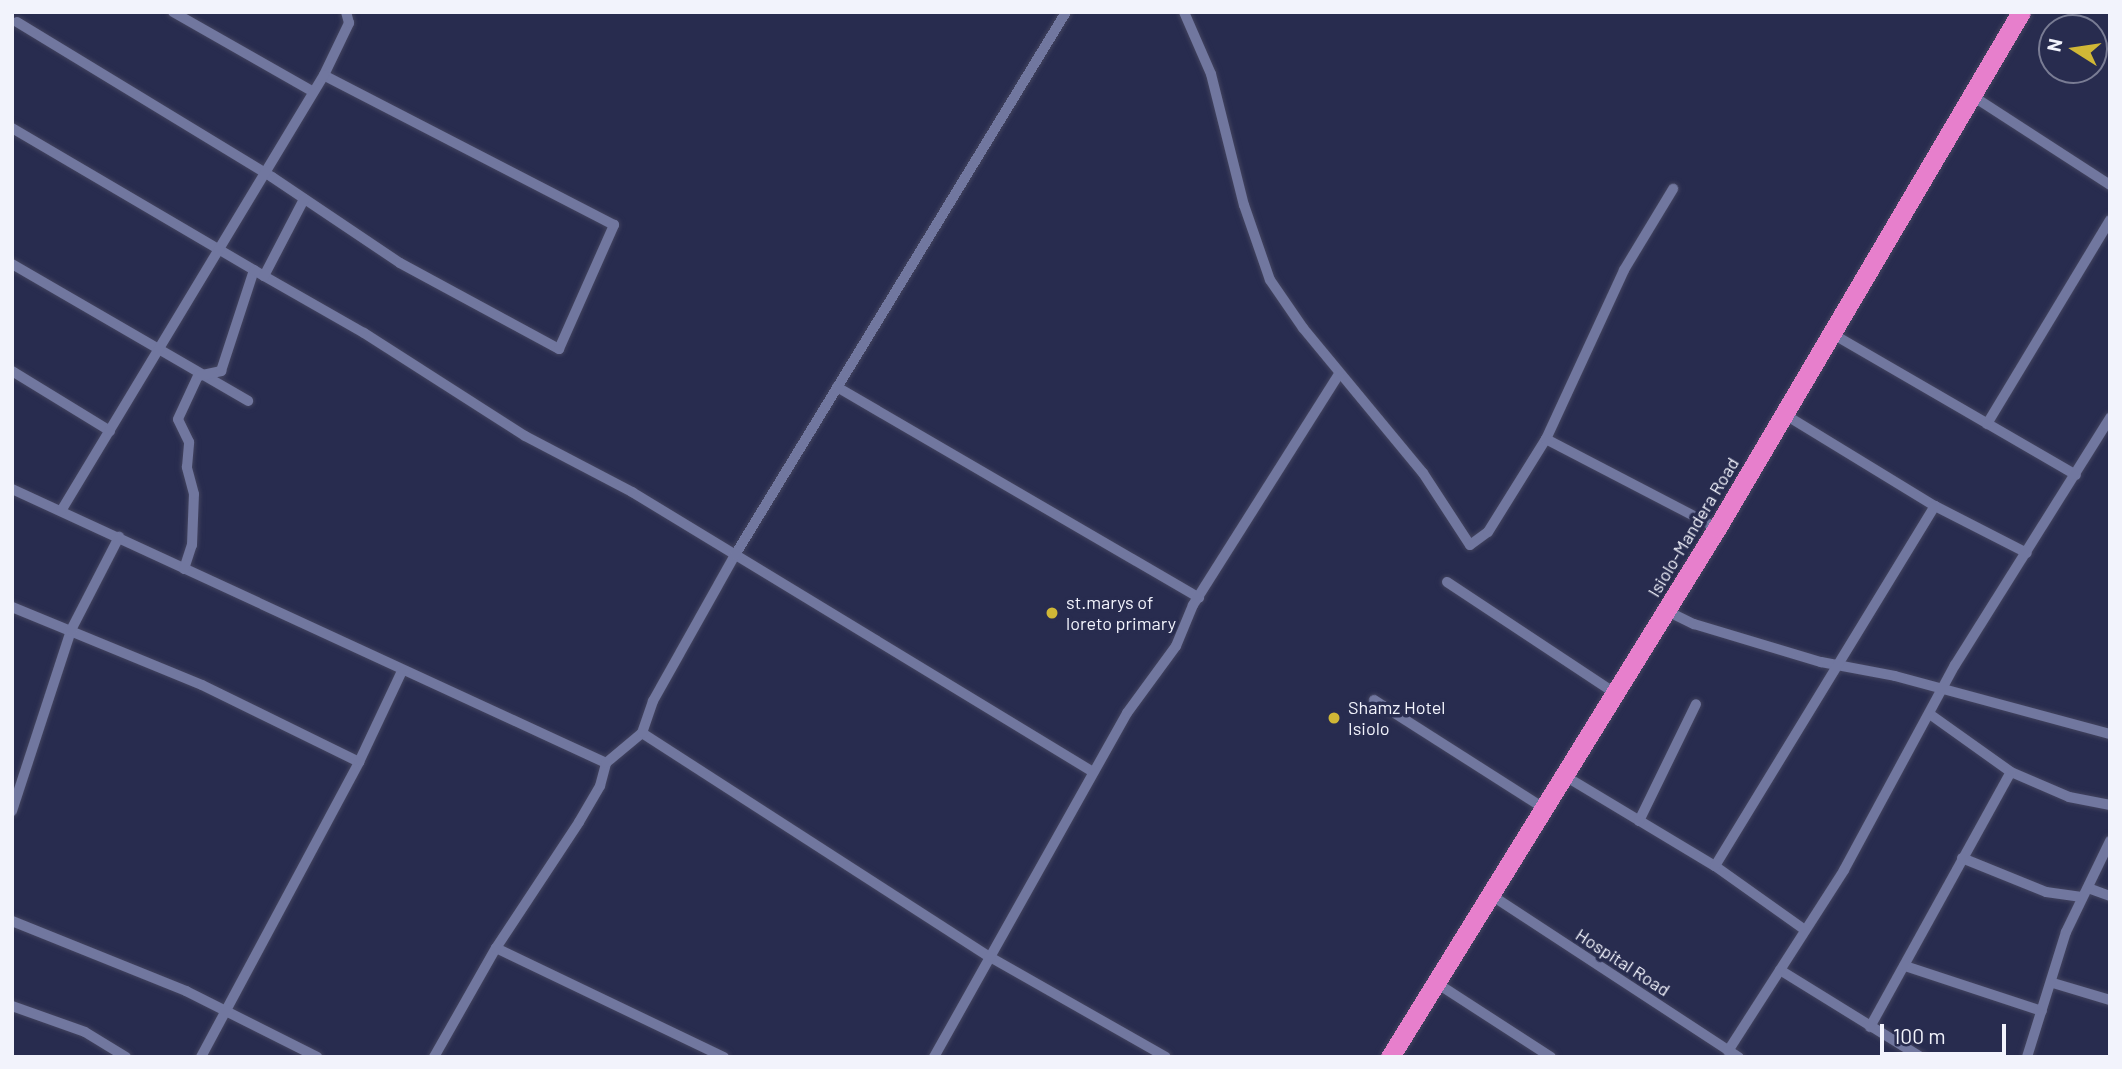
<!DOCTYPE html>
<html>
<head>
<meta charset="utf-8">
<style>
	body { margin:0 }
	#map { position:relative; width:2122px; height:1069px; overflow:hidden; background:#282c4f; font-family:Barlow,sans-serif }
	div>[style] { position:absolute }
	[style*='--x'] { left:calc(var(--x)*1px); top:calc(var(--y)*1px); width:calc(var(--w)*1px); rotate:calc(var(--a)*1deg) }
	.roads { filter:drop-shadow(0 0 2px #43445f) drop-shadow(0 0 2px #43445f) }
	.street>* { height:10px; margin:-5px; padding:0 5px; transform-origin:5px; border-radius:5px; background:#71779f }
	.highway>* { height:19px; margin:-9.5px; padding:0 9.5px; transform-origin:9.5px; border-radius:9.5px; background:#e77fcc }
	.dots>* { width:19px; height:19px; translate:-50% -50%; box-sizing:border-box; border:4px solid #282c4f; border-radius:50% }
	span { translate:-50% -50%; white-space:nowrap; text-align:center; line-height:1.15; -webkit-text-stroke:7px #282c4f; paint-order:stroke }
	.street-label { font-size:18px; color:#f2f3fc }
	.poi-label { font-size:18px; color:#f2f3fc }
	.left { translate:0 -50%; text-align:left }
	.frame { position:absolute; inset:0; border:14px solid #f2f3fc; pointer-events:none }
	.north { position:absolute; left:2038px; top:14px; width:70px; height:70px; box-sizing:border-box; background:#282c4f; border:2px solid #797c94; border-radius:50%; rotate:282deg; font-size:19px; font-weight:700; line-height:28px; text-align:center; color:#f2f3fc }
	.north::after { content:''; display:block; margin:auto; width:24px; height:32px; background:#d0b736; clip-path:polygon(50% 0,100% 100%,50% 72%,0 100%) }
	.scale { position:absolute; left:1880px; top:1024px; width:126px; height:32px; box-sizing:border-box; border:4px solid #f2f3fc; border-top:0; padding-left:9px; font-size:21px; line-height:24px; white-space:nowrap; color:#f2f3fc; -webkit-text-stroke:5px #282c4f; paint-order:stroke }
</style>
</head>
<body>
<div id="map">
	<div class="roads">
		<div class="street">
			<div style="--x:173;--y:12;--w:160;--a:29.6"></div>
			<div style="--x:1184;--y:12;--w:68;--a:66.5"></div>
			<div style="--x:1211;--y:74;--w:135;--a:75.9"></div>
			<div style="--x:1244;--y:205;--w:79;--a:70.9"></div>
			<div style="--x:1270;--y:280;--w:58;--a:55.5"></div>
			<div style="--x:1303;--y:328;--w:188;--a:50.4"></div>
			<div style="--x:1423;--y:473;--w:86;--a:56.9"></div>
			<div style="--x:1470;--y:545;--w:22;--a:-36"></div>
			<div style="--x:1488;--y:532;--w:110;--a:-58.1"></div>
			<div style="--x:1546;--y:439;--w:186;--a:-65.2"></div>
			<div style="--x:1624;--y:270;--w:95;--a:-58.8"></div>
			<div style="--x:17;--y:22;--w:298;--a:31.3"></div>
			<div style="--x:272;--y:177;--w:154;--a:33.9"></div>
			<div style="--x:400;--y:263;--w:181;--a:28.4"></div>
			<div style="--x:559;--y:349;--w:136;--a:-66.1"></div>
			<div style="--x:614;--y:225;--w:326;--a:-152.7"></div>
			<div style="--x:324;--y:75;--w:58;--a:-64.3"></div>
			<div style="--x:349;--y:23;--w:11;--a:-105"></div>
			<div style="--x:1971;--y:95;--w:166;--a:32.9"></div>
			<div style="--x:12;--y:128;--w:281;--a:30.4"></div>
			<div style="--x:12;--y:264;--w:273;--a:30.1"></div>
			<div style="--x:264;--y:276;--w:115;--a:29.7"></div>
			<div style="--x:364;--y:333;--w:191;--a:32.6"></div>
			<div style="--x:525;--y:436;--w:121;--a:27.6"></div>
			<div style="--x:632;--y:492;--w:539;--a:31.27"></div>
			<div style="--x:1831;--y:333;--w:283;--a:30.1"></div>
			<div style="--x:12;--y:371;--w:115;--a:31.5"></div>
			<div style="--x:837;--y:387;--w:419;--a:30.2"></div>
			<div style="--x:1784;--y:414;--w:177;--a:31.4"></div>
			<div style="--x:1935;--y:506;--w:103;--a:27.1"></div>
			<div style="--x:1987;--y:424;--w:238;--a:-58.9"></div>
			<div style="--x:1546;--y:439;--w:193;--a:27.5"></div>
			<div style="--x:12;--y:489;--w:654;--a:24.76"></div>
			<div style="--x:61;--y:511;--w:509;--a:-58.9"></div>
			<div style="--x:184;--y:569;--w:25;--a:-72"></div>
			<div style="--x:192;--y:545;--w:51;--a:-87.8"></div>
			<div style="--x:194;--y:494;--w:28;--a:-105"></div>
			<div style="--x:187;--y:467;--w:25;--a:-85"></div>
			<div style="--x:189;--y:442;--w:25;--a:-116"></div>
			<div style="--x:178;--y:419;--w:47;--a:-65.1"></div>
			<div style="--x:198;--y:376;--w:24;--a:-12"></div>
			<div style="--x:221;--y:371;--w:106;--a:-71.9"></div>
			<div style="--x:254;--y:270;--w:12;--a:31"></div>
			<div style="--x:264;--y:276;--w:87;--a:-62.5"></div>
			<div style="--x:1447;--y:582;--w:203;--a:33.5"></div>
			<div style="--x:12;--y:607;--w:205;--a:22.3"></div>
			<div style="--x:202;--y:685;--w:175;--a:26.1"></div>
			<div style="--x:1667;--y:611;--w:30;--a:26"></div>
			<div style="--x:1694;--y:624;--w:133;--a:16.7"></div>
			<div style="--x:1821;--y:662;--w:75;--a:10.7"></div>
			<div style="--x:1895;--y:676;--w:223;--a:15.1"></div>
			<div style="--x:1374;--y:700;--w:203;--a:32.5"></div>
			<div style="--x:1931;--y:715;--w:98;--a:35.5"></div>
			<div style="--x:2011;--y:772;--w:63;--a:23.3"></div>
			<div style="--x:2069;--y:797;--w:42;--a:11"></div>
			<div style="--x:642;--y:733;--w:414;--a:32.8"></div>
			<div style="--x:990;--y:957;--w:202;--a:29.6"></div>
			<div style="--x:1565;--y:776;--w:175;--a:31"></div>
			<div style="--x:1715;--y:866;--w:110;--a:35.4"></div>
			<div style="--x:12;--y:811;--w:190;--a:-71.9"></div>
			<div style="--x:71;--y:630;--w:105;--a:-62.7"></div>
			<div style="--x:1639;--y:821;--w:130;--a:-64"></div>
			<div style="--x:1962;--y:858;--w:91;--a:22"></div>
			<div style="--x:2046;--y:892;--w:36;--a:8"></div>
			<div style="--x:1715;--y:866;--w:422;--a:-58.6"></div>
			<div style="--x:2088;--y:888;--w:23;--a:20"></div>
			<div style="--x:1491;--y:895;--w:296;--a:33.2"></div>
			<div style="--x:12;--y:921;--w:188;--a:21.9"></div>
			<div style="--x:186;--y:991;--w:147;--a:26.7"></div>
			<div style="--x:496;--y:948;--w:253;--a:25.6"></div>
			<div style="--x:1905;--y:966;--w:144;--a:18.2"></div>
			<div style="--x:1780;--y:970;--w:166;--a:31.7"></div>
			<div style="--x:1435;--y:982;--w:138;--a:32.9"></div>
			<div style="--x:2053;--y:983;--w:59;--a:16.6"></div>
			<div style="--x:12;--y:1006;--w:77;--a:19.6"></div>
			<div style="--x:85;--y:1032;--w:48;--a:31.4"></div>
			<div style="--x:1870;--y:1027;--w:291;--a:-61.1"></div>
			<div style="--x:1728;--y:1051;--w:215;--a:-57.3"></div>
			<div style="--x:1844;--y:870;--w:233;--a:-61.6"></div>
			<div style="--x:1955;--y:665;--w:292;--a:-57.9"></div>
			<div style="--x:201;--y:1057;--w:335;--a:-61.8"></div>
			<div style="--x:359;--y:762;--w:101;--a:-64.7"></div>
			<div style="--x:434;--y:1057;--w:125;--a:-60.4"></div>
			<div style="--x:496;--y:948;--w:151;--a:-56.6"></div>
			<div style="--x:579;--y:822;--w:42;--a:-59.7"></div>
			<div style="--x:600;--y:786;--w:24;--a:-75"></div>
			<div style="--x:606;--y:763;--w:47;--a:-39.8"></div>
			<div style="--x:642;--y:733;--w:34;--a:-71"></div>
			<div style="--x:653;--y:701;--w:167;--a:-60.7"></div>
			<div style="--x:735;--y:555;--w:636;--a:-58.63"></div>
			<div style="--x:934;--y:1057;--w:394;--a:-60.7"></div>
			<div style="--x:1127;--y:713;--w:83;--a:-53.8"></div>
			<div style="--x:1176;--y:646;--w:44;--a:-67.5"></div>
			<div style="--x:1193;--y:605;--w:273;--a:-57.7"></div>
			<div style="--x:2027;--y:1057;--w:131;--a:-72.7"></div>
			<div style="--x:2066;--y:932;--w:101;--a:-64.2"></div>
		</div>
		<div class="highway">
			<div style="--x:1390;--y:1057;--w:622;--a:-58.28"></div>
			<div style="--x:1717;--y:528;--w:599;--a:-59.5"></div>
		</div>
	</div>
	<div class="dots">
		<div style="left:1052px;top:613px;background:#d0b736"></div>
		<div style="left:1334px;top:718px;background:#d0b736"></div>
	</div>
	<div class="street-label">
		<span style="left:1693px;top:527px;rotate:-59deg">Isiolo-Mandera Road</span>
		<span style="left:1623px;top:962px;rotate:33deg">Hospital Road</span>
	</div>
	<div class="poi-label">
		<span class="left" style="left:1066px;top:613px">st.marys of<br>loreto primary</span>
		<span class="left" style="left:1348px;top:718px">Shamz Hotel<br>Isiolo</span>
	</div>
	<div class="frame"></div>
	<div class="north">N</div>
	<div class="scale">100 m</div>
</div>
</body>
</html>
